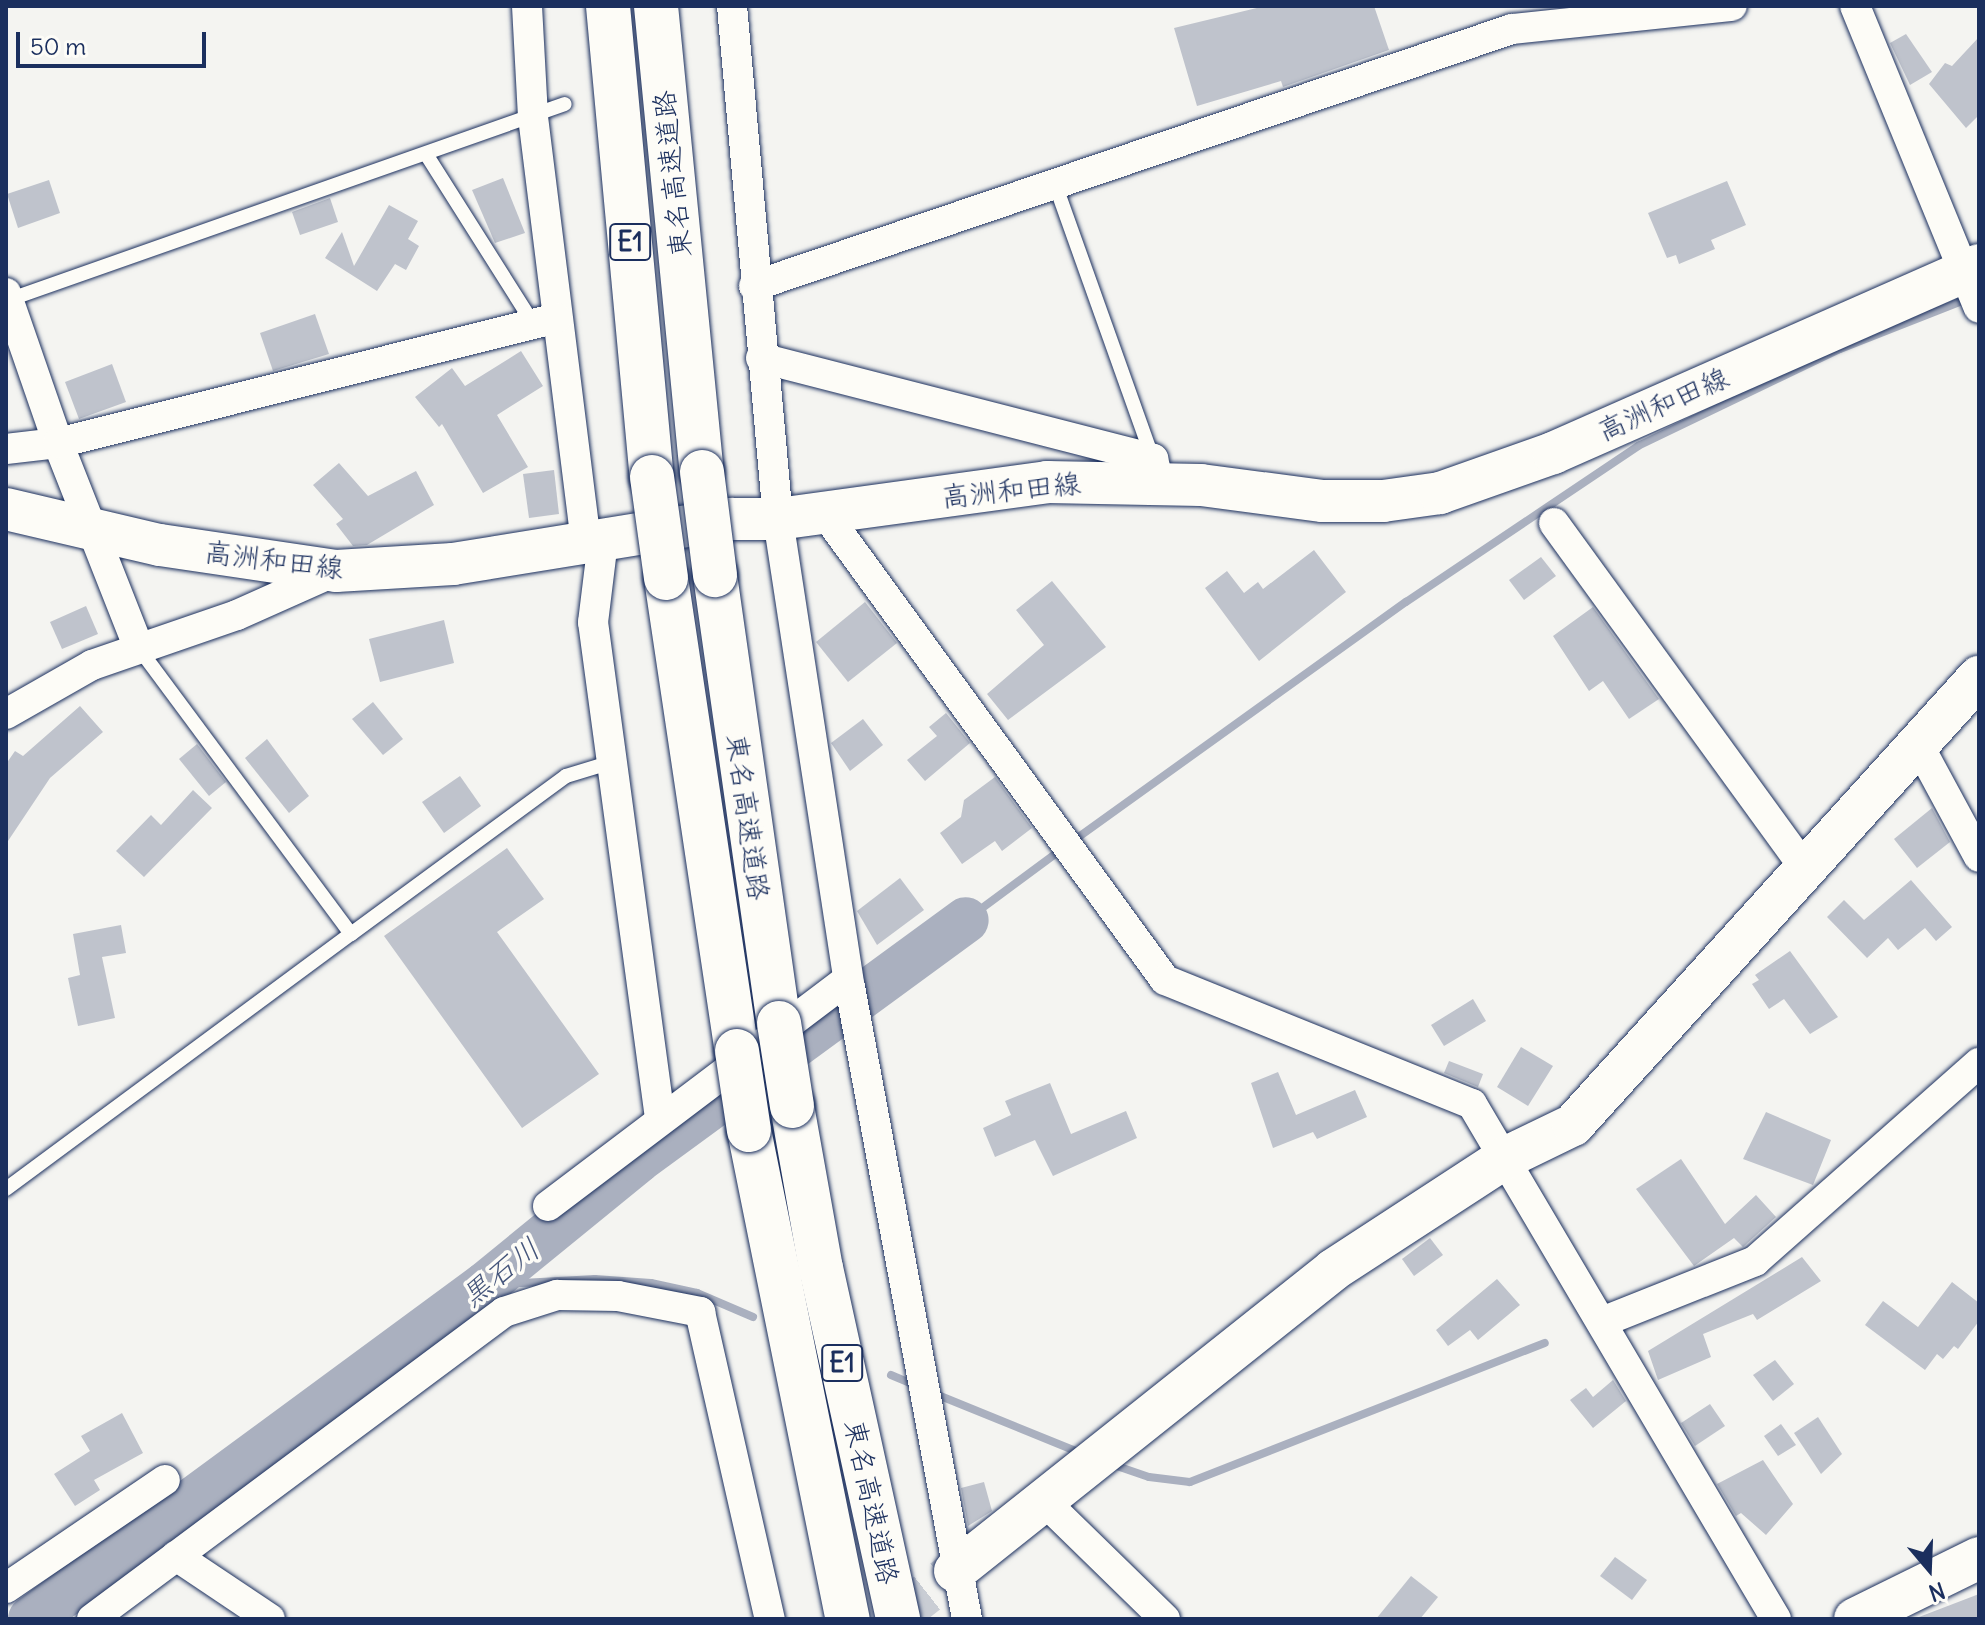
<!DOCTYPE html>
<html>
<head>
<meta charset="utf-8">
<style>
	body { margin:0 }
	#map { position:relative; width:1985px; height:1625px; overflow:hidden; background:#f4f4f1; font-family:Delius,"Klee One",sans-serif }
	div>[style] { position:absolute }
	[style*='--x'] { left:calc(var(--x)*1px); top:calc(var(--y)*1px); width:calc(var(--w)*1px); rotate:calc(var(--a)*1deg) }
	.stream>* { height:8px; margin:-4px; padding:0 4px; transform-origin:4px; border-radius:4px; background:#aab0bf }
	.river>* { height:46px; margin:-23px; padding:0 23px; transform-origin:23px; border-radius:23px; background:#aab0bf }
	.building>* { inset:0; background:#bfc3cc }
	.secondary-tunnel>* { height:42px; margin-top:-21px; transform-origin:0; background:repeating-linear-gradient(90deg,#c9cdd4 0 42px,transparent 0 63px) }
	.roads { filter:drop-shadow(0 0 2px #1b2f5e) drop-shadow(0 0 2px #1b2f5e) }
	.lane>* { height:14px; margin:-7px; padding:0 7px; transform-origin:7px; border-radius:7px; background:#fdfcf7 }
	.street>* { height:30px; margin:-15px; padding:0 15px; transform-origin:15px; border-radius:15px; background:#fdfcf7 }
	.secondary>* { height:42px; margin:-21px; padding:0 21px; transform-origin:21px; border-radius:21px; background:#fdfcf7 }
	.highway>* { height:44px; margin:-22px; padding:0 22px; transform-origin:22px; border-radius:22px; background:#fdfcf7 }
	.bridges { filter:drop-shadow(0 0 2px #1b2f5e) drop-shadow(0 0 2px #1b2f5e) }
	.highway-bridge>* { height:44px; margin:-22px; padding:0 22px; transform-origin:22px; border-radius:22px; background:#fdfcf7 }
	span { translate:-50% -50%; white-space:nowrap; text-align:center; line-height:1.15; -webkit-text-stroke:7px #fdfcf7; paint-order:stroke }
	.shield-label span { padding:2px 6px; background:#fdfcf7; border:2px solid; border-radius:6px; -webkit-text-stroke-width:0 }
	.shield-label { font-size:26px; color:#1b2f5e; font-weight:700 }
	.street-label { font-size:28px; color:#1b2f5e }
	.water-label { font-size:30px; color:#46567b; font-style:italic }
	.frame { position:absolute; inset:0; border:8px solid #1b2f5e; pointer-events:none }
	.north { position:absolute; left:1889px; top:1529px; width:80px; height:80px; -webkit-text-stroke:6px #fdfcf7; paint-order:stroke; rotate:161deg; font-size:22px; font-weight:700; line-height:32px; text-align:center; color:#1b2f5e }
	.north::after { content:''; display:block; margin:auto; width:28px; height:36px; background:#1b2f5e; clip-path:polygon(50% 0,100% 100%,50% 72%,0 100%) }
	.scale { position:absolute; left:16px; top:32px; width:190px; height:36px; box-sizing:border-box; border:4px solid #1b2f5e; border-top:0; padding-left:10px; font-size:24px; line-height:28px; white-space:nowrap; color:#1b2f5e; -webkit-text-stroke:6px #fdfcf7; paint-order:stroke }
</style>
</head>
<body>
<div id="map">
	<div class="stream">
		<div style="--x:1073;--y:841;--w:410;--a:-35.7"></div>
		<div style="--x:1406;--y:602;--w:280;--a:-33.9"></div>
		<div style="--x:1638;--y:446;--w:224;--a:-25.7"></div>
		<div style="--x:1840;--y:349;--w:136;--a:-21.5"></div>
		<div style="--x:966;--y:920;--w:119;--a:-36.5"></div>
		<div style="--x:485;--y:1285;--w:110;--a:-3.1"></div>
		<div style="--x:595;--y:1279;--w:56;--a:4.1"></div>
		<div style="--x:651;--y:1283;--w:47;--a:12.3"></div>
		<div style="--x:697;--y:1293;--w:61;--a:23.2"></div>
		<div style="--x:891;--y:1375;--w:28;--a:23"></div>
		<div style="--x:933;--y:1393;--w:162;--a:22.1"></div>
		<div style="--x:1111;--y:1464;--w:40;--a:18.9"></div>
		<div style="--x:1149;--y:1477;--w:41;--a:7"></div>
		<div style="--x:1190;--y:1482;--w:381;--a:-21.4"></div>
	</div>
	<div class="river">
		<div style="--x:31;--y:1619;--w:564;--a:-36.34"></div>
		<div style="--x:485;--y:1285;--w:198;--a:-39.2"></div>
		<div style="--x:638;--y:1160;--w:406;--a:-36.2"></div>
	</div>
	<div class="building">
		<div style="clip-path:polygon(1265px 6px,1374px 6px,1389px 50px,1283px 87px,1281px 81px,1197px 106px,1174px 28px)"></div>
		<div style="clip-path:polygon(1906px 34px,1932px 72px,1910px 85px,1890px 43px)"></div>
		<div style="clip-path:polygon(1979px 37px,1979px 115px,1966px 128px,1929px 84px,1945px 63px,1952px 66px)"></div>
		<div style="clip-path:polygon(503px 178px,525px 233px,495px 243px,472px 190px)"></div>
		<div style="clip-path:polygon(49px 180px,60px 213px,18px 228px,7px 194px)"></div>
		<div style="clip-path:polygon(1727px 181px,1746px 225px,1711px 240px,1715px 249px,1679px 264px,1676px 255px,1667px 258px,1648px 213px)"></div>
		<div style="clip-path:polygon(330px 198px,338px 222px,300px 235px,292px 212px)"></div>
		<div style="clip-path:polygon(389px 205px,418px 221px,408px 239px,419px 246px,406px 270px,395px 264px,377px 291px,325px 258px,342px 232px,354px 266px)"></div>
		<div style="clip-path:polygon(315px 314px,329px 354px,273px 371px,260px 333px)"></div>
		<div style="clip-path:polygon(521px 351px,543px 386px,497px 415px,528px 467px,483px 493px,442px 424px,439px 427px,415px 397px,452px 368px,465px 386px)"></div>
		<div style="clip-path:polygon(112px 364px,126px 402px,79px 419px,65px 382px)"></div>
		<div style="clip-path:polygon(339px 463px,368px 496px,416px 471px,434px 505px,367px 545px,353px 546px,336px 524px,343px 519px,313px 485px)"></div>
		<div style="clip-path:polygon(554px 470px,559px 514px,529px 518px,523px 474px)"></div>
		<div style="clip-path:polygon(1314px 550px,1346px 592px,1259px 661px,1205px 588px,1227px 571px,1244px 593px,1258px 582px,1263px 589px)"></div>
		<div style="clip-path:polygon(1541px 557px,1556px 576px,1524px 600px,1509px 580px)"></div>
		<div style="clip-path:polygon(1052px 581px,1106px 647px,1008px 720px,987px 694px,1044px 645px,1016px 610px)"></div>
		<div style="clip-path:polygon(865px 602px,897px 643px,848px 682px,816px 642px)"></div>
		<div style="clip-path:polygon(86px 606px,98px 634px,62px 649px,50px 622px)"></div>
		<div style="clip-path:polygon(1593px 607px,1659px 699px,1629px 719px,1603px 681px,1589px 691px,1553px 636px)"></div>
		<div style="clip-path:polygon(444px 620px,454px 663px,380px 682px,369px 639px)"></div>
		<div style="clip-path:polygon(373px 702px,403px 739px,383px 755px,352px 719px)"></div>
		<div style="clip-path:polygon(80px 706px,103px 732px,50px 778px,6px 844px,6px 764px,15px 751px,23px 756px)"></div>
		<div style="clip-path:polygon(946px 713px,970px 743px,925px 781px,907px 760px,937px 736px,929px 727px)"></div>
		<div style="clip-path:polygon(863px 719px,883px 745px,850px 771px,831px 743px)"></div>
		<div style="clip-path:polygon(267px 739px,309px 796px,289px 813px,245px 758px)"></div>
		<div style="clip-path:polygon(197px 744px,226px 782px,209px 796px,179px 759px)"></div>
		<div style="clip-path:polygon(460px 776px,481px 806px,444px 833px,422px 802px)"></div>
		<div style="clip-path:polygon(995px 777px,1032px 828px,1002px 851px,995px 841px,962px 864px,940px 833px,961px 817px,964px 800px)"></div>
		<div style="clip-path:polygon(193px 790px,212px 808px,144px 877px,116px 851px,151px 815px,161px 825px)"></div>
		<div style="clip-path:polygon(1932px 808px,1950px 842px,1917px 868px,1894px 839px)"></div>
		<div style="clip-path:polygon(507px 848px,544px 899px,497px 932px,599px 1074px,522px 1128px,384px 936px)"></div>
		<div style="clip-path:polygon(900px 878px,924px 910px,877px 945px,857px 911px)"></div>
		<div style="clip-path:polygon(1911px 880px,1952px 927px,1936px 941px,1925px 928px,1898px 950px,1888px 938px,1867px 958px,1827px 917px,1844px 900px,1864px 920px)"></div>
		<div style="clip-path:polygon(121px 925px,126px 953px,102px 957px,115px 1018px,78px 1026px,68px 978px,80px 975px,73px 934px)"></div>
		<div style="clip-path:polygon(1790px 951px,1838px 1017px,1810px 1034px,1784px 999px,1769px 1009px,1752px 984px,1759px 980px,1755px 975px)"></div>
		<div style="clip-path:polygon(1473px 999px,1486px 1021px,1444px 1046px,1431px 1025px)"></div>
		<div style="clip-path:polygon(1521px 1047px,1553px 1066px,1528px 1106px,1497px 1087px)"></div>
		<div style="clip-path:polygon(1449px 1061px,1483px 1074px,1478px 1087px,1444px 1073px)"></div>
		<div style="clip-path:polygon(1278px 1072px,1296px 1115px,1355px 1090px,1367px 1117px,1317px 1139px,1313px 1132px,1273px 1148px,1251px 1083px)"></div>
		<div style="clip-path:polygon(1050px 1083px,1071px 1134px,1126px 1111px,1137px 1138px,1053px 1176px,1035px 1140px,995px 1157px,983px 1128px,1011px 1115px,1005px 1101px)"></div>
		<div style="clip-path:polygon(1766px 1112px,1831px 1140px,1813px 1185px,1743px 1159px)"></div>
		<div style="clip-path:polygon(1681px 1159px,1725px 1224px,1756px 1195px,1776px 1217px,1743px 1247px,1734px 1238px,1694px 1266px,1636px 1189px)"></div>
		<div style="clip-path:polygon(1430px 1238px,1443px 1255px,1414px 1276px,1402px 1259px)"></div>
		<div style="clip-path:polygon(1802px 1257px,1821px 1281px,1757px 1320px,1753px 1314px,1703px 1334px,1711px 1357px,1658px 1380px,1648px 1351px)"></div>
		<div style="clip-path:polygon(1497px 1279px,1520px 1305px,1478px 1340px,1470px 1330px,1448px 1346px,1436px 1330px)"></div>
		<div style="clip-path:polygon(1952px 1282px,1979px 1303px,1979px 1321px,1958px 1349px,1954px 1346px,1943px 1359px,1937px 1354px,1925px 1370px,1865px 1325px,1883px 1301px,1918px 1327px)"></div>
		<div style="clip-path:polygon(1775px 1360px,1794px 1384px,1773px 1401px,1753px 1375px)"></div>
		<div style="clip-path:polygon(1613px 1380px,1626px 1401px,1593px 1428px,1570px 1400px,1586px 1388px,1593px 1397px)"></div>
		<div style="clip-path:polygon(1710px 1404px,1725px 1426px,1695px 1446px,1681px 1423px)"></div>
		<div style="clip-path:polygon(122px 1413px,143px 1453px,94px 1480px,100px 1490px,75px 1506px,54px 1474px,90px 1451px,81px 1436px)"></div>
		<div style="clip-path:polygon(1818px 1417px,1842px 1454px,1821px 1474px,1794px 1433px)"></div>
		<div style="clip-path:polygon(1781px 1424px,1796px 1445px,1778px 1456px,1764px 1436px)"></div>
		<div style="clip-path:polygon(1763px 1460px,1793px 1504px,1766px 1535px,1741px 1513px,1736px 1516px,1717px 1484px)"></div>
		<div style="clip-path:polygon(984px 1482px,992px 1511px,968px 1526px,961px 1488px)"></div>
		<div style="clip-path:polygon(1615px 1557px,1647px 1580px,1632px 1600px,1600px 1576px)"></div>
		<div style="clip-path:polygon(1411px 1576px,1438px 1597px,1420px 1619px,1376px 1619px)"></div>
		<div style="clip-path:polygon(1979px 1594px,1979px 1619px,1919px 1619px,1919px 1617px)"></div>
	</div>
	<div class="secondary-tunnel">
		<div style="--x:894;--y:1619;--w:78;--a:-38.2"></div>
	</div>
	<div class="roads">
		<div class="lane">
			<div style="--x:426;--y:154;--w:200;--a:57.7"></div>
			<div style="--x:1055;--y:184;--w:292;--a:70.4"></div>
			<div style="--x:8;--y:300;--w:590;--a:-19.39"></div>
			<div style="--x:351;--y:934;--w:267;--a:-36.3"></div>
			<div style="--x:566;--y:776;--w:48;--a:-16.9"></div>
			<div style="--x:6;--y:1189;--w:429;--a:-36.5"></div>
			<div style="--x:351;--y:934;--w:355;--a:-126.6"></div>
		</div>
		<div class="street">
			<div style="--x:527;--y:6;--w:111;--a:86.9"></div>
			<div style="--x:533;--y:117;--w:429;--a:82.9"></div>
			<div style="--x:732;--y:6;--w:515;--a:84.88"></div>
			<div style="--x:778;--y:519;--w:474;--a:81.3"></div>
			<div style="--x:850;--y:987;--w:643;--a:79.51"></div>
			<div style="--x:1855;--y:6;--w:326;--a:67.7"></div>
			<div style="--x:754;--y:286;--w:800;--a:-18.73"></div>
			<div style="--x:1512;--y:29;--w:221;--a:-6"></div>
			<div style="--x:6;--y:293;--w:159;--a:70.9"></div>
			<div style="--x:58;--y:443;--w:221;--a:68.5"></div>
			<div style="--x:761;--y:358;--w:405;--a:14.4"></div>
			<div style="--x:1153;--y:459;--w:25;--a:76"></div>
			<div style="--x:6;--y:449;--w:52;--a:-6.6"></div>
			<div style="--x:58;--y:443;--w:514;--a:-14.06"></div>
			<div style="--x:824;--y:512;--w:579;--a:53.92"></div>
			<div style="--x:1165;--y:980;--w:331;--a:22"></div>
			<div style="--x:1472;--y:1104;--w:598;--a:59.45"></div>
			<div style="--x:1554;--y:523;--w:429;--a:54"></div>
			<div style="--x:603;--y:541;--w:82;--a:97"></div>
			<div style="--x:593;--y:622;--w:501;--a:82.31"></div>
			<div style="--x:6;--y:714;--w:99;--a:-29.7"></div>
			<div style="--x:92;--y:665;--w:153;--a:-19"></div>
			<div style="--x:237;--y:615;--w:108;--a:-24"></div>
			<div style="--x:1919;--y:746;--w:126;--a:61.6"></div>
			<div style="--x:548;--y:1206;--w:376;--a:-37.1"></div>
			<div style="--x:1602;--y:1322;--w:165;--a:-21.7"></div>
			<div style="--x:1755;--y:1261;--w:299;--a:-41.5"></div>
			<div style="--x:1044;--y:1501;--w:169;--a:44.3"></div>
			<div style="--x:176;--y:1556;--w:113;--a:33.8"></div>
			<div style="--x:6;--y:1588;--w:192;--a:-34.2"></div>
			<div style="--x:92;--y:1619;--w:514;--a:-36.69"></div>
			<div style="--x:504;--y:1312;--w:56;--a:-17.8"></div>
			<div style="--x:557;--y:1295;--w:61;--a:0.9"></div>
			<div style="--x:618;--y:1296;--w:84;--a:11"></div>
			<div style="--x:700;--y:1312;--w:315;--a:77.2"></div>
		</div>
		<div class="secondary">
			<div style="--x:6;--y:509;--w:158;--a:13.2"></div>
			<div style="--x:160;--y:545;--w:178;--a:8.4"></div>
			<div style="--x:336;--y:571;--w:117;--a:-3.4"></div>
			<div style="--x:453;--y:564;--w:283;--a:-9.2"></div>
			<div style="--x:732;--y:519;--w:46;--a:0"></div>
			<div style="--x:778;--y:519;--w:272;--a:-7.8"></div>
			<div style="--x:1047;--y:482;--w:154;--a:1.1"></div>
			<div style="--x:1201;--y:485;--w:123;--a:7.5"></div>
			<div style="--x:1323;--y:501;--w:60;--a:0"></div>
			<div style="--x:1383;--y:501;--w:58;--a:-8"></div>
			<div style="--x:1440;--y:493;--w:120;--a:-19.5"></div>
			<div style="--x:1553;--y:453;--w:466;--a:-23.8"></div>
			<div style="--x:955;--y:1571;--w:483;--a:-38.5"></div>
			<div style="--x:1333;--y:1270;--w:205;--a:-33.1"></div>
			<div style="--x:1505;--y:1158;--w:76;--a:-25.9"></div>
			<div style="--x:1573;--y:1125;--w:605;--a:-47.82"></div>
			<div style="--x:1855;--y:1619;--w:138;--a:-26.2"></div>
		</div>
		<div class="highway">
			<div style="--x:608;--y:6;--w:473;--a:84.7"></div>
			<div style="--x:656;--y:6;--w:468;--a:84.4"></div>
			<div style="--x:715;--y:575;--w:453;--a:81.9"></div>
			<div style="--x:666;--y:578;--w:478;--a:81.5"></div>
			<div style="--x:792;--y:1106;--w:165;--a:79.9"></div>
			<div style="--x:821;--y:1268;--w:359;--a:77.6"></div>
			<div style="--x:749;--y:1130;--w:499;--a:78.6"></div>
		</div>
	</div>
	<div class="bridges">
		<div class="highway-bridge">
			<div style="--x:702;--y:472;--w:104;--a:82.8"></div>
			<div style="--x:652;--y:477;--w:102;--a:82.1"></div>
			<div style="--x:779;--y:1023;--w:84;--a:81.1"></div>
			<div style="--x:737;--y:1051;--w:80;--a:81.4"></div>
		</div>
	</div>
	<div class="shield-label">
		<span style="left:630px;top:242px">E1</span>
		<span style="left:842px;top:1363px">E1</span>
	</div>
	<div class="street-label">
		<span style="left:672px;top:174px;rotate:-96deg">東名高速道路</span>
		<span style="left:1663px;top:404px;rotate:-24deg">高洲和田線</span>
		<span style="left:1011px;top:490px;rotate:-6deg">高洲和田線</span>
		<span style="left:274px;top:560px;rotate:7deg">高洲和田線</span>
		<span style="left:748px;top:817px;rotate:82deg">東名高速道路</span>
		<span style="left:872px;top:1502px;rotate:78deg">東名高速道路</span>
	</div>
	<div class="water-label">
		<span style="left:500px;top:1272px;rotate:-38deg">黒石川</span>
	</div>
	<div class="frame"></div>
	<div class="north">N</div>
	<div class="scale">50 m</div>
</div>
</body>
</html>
